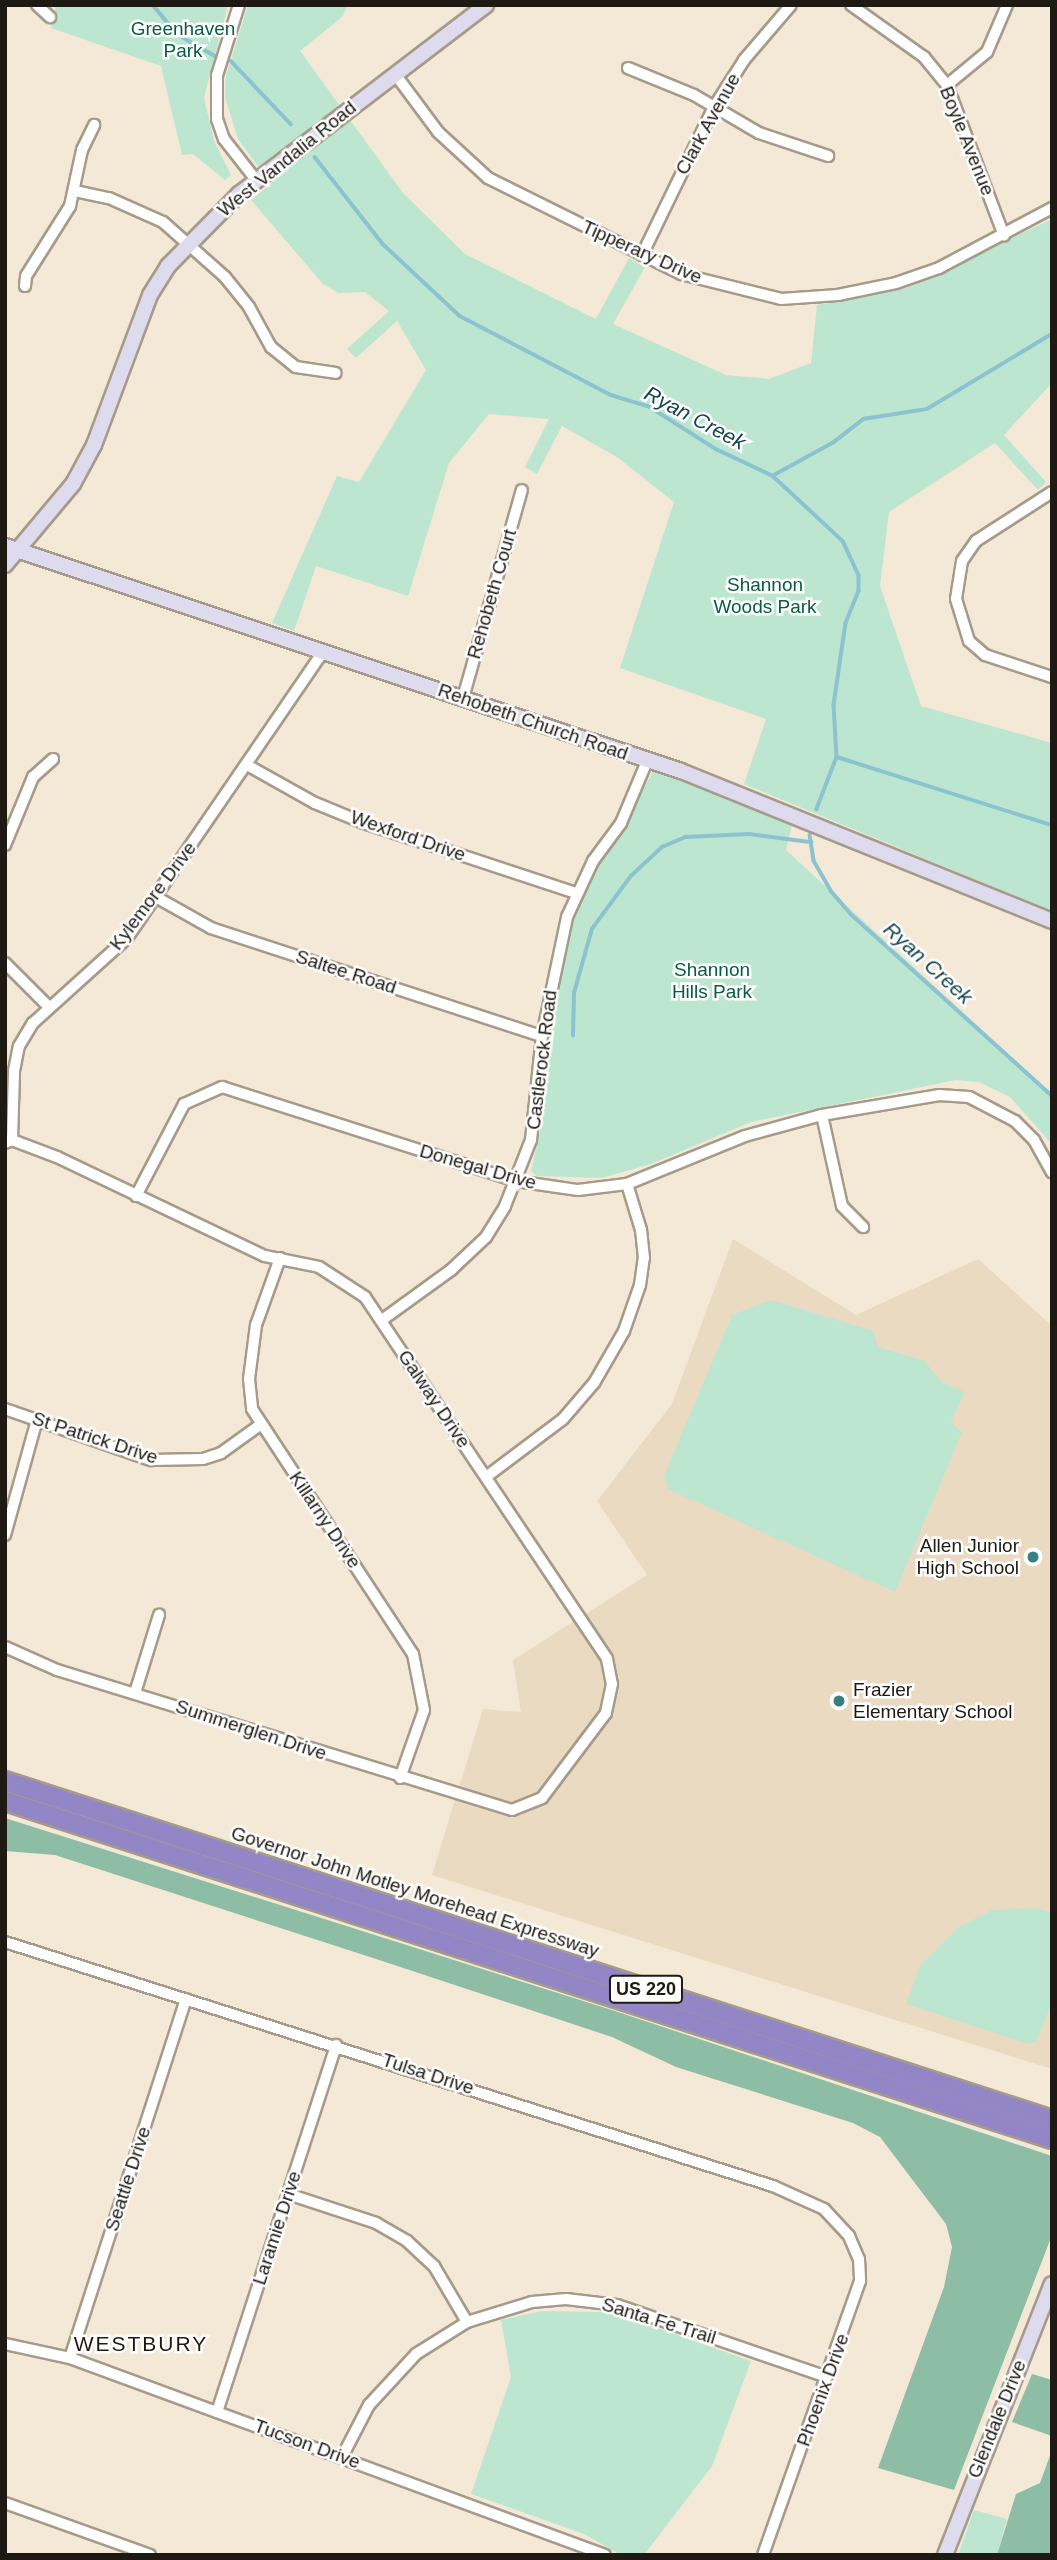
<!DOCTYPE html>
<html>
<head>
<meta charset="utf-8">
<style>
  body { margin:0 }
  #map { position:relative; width:1057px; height:2560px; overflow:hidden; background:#f4e8d6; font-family:Helvetica,sans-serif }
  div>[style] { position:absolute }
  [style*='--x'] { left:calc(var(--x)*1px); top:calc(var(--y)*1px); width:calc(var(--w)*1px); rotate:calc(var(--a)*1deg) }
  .built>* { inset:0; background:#eadac1 }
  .green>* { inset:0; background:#bde6d1 }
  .forest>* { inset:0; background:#8ebda5 }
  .stream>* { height:3.5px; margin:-1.75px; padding:0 1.75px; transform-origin:1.75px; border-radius:1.75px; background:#8cc3d0 }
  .roads { filter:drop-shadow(2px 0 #a69b8a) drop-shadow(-2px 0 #a69b8a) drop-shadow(0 2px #a69b8a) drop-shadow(0 -2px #a69b8a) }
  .street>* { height:10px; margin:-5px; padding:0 5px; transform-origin:5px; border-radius:5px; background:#fff }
  .secondary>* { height:14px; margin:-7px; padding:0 7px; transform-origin:7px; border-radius:7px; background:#dfdbee }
  .highway>* { height:18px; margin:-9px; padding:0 9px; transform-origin:9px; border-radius:9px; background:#9386c7 }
  .dots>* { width:19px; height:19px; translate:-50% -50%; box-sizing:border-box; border:4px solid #fff; border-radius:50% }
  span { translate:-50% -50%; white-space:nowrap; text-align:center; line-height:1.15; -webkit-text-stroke:5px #fff; paint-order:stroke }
  .shield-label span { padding:2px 5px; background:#fff; border:2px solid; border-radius:5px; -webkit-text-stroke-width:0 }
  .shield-label { font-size:18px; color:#1e1a13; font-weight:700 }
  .park-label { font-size:19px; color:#085d3f }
  .street-label { font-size:19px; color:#1e1a13 }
  .poi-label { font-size:19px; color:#1e1a13 }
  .right { translate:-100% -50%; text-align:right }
  .left { translate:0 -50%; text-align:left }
  .water-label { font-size:21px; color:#14454f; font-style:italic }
  .neighbourhood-label { font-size:21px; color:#1e1a13; letter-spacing:2px }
  .frame { position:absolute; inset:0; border:7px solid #1e1a13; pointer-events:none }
</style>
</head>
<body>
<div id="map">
  <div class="built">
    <div style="clip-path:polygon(733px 1239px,856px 1315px,978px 1259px,1052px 1326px,1052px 2069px,432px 1875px,483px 1709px,521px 1712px,513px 1660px,647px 1575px,597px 1501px,672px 1404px)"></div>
  </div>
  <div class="green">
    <div style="clip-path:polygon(56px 5px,228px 5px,204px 98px,214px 141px,231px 175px,225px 180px,193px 154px,182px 155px,161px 66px,51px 28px)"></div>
    <div style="clip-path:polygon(248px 5px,348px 5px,342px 17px,300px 51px,403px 193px,465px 254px,596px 319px,629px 258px,645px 267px,613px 324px,726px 375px,769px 379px,811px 363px,817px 305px,906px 288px,1052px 219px,1052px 383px,1004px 435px,1046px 482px,1038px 490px,995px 443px,889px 512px,880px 586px,921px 706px,1052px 743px,1052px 911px,744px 784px,766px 719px,620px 668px,674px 502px,617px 457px,562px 426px,537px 474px,525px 467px,549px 419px,489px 414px,449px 463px,408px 596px,316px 566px,294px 631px,272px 623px,337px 476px,359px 482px,426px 370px,397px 321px,356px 358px,347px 349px,389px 311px,365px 292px,339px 293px,323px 284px,251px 200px,271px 184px,238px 139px,225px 97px,226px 76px)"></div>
    <div style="clip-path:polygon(654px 770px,792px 824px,786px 850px,1052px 1094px,1052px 1144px,1010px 1097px,979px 1082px,956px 1080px,751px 1122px,651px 1164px,601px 1178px,537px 1176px,531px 1171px,543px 1118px,557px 994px,575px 916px,588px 885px)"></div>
    <div style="clip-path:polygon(771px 1300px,873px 1331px,878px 1347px,925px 1361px,939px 1380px,964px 1392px,951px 1422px,962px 1432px,895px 1592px,668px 1489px,664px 1476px,732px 1315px)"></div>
    <div style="clip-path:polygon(1035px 1908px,1052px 1912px,1052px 2002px,1036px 2042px,1029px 2044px,906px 2004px,920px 1966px,959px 1927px,992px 1910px)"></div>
    <div style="clip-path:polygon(542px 2311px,601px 2312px,630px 2318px,751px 2361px,712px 2466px,644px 2555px,621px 2555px,584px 2534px,471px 2494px,511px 2377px,501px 2320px)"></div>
    <div style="clip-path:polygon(974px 2510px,1007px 2519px,997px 2555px,958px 2555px)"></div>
  </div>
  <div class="forest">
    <div style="clip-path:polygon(5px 1818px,615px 2011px,1052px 2156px,1052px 2235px,954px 2490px,878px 2468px,944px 2287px,952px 2247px,946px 2224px,880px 2137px,853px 2123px,676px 2067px,612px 2037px,373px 1958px,55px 1855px,5px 1851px)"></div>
    <div style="clip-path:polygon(1032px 2374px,1052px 2380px,1052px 2436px,1012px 2422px)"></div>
    <div style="clip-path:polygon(1052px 2450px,1052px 2555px,997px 2555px,1016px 2494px,1040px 2483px)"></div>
  </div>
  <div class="stream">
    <div style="--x:153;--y:5;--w:38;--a:50"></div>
    <div style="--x:177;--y:34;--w:44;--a:30.1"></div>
    <div style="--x:231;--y:61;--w:87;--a:46.4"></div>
    <div style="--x:315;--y:157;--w:110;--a:52"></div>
    <div style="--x:383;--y:244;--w:105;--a:43.1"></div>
    <div style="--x:460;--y:316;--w:170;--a:27.6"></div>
    <div style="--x:611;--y:395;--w:41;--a:17.1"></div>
    <div style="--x:650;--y:407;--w:78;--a:32.5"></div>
    <div style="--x:716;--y:449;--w:63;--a:25.3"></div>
    <div style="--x:773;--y:476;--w:96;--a:42.9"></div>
    <div style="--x:843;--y:541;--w:38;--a:65"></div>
    <div style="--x:859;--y:575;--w:16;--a:90"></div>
    <div style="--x:859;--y:591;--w:35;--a:112"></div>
    <div style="--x:846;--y:623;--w:83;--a:98.3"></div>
    <div style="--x:834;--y:705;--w:52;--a:86.7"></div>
    <div style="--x:837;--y:757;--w:56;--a:111"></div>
    <div style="--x:774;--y:475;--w:68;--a:-28.8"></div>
    <div style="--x:834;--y:442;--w:37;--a:-38"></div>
    <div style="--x:863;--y:419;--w:65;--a:-8.9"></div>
    <div style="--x:927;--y:409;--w:146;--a:-31"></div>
    <div style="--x:837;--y:757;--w:225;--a:17.6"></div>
    <div style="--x:810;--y:835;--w:26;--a:81"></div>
    <div style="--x:814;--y:861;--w:34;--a:60"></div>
    <div style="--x:831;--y:891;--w:32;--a:49"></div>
    <div style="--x:852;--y:915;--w:270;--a:42.1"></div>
    <div style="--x:573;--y:1036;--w:43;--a:-88.7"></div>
    <div style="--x:574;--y:993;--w:66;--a:-74.3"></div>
    <div style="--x:592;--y:929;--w:66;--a:-53.7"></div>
    <div style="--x:631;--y:876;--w:42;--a:-43.1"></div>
    <div style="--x:662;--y:847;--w:26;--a:-23"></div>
    <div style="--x:686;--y:837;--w:63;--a:-2.7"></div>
    <div style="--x:749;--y:834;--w:63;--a:7.4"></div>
  </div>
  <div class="roads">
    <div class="street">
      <div style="--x:37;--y:5;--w:18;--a:43"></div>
      <div style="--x:239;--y:5;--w:73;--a:107.4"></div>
      <div style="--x:217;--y:75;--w:44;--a:90"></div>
      <div style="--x:217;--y:119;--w:21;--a:71"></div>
      <div style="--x:224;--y:139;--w:52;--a:52"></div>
      <div style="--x:851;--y:5;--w:90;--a:35.5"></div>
      <div style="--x:924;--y:57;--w:36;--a:51"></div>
      <div style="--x:947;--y:85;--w:161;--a:69.3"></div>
      <div style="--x:628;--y:68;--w:71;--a:22.2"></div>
      <div style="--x:694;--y:95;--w:75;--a:30.3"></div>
      <div style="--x:759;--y:133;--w:73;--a:18.4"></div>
      <div style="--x:395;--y:74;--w:72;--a:53.4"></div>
      <div style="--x:438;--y:132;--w:68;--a:42.6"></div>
      <div style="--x:488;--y:178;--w:216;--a:26.4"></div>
      <div style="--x:681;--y:274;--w:103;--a:14"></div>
      <div style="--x:781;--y:299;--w:57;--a:-4"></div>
      <div style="--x:838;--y:295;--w:59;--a:-11.7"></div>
      <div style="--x:896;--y:283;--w:46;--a:-19.2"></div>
      <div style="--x:939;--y:268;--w:128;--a:-28"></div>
      <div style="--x:947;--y:85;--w:52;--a:-39.5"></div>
      <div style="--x:987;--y:52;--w:51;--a:-66.9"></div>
      <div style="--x:75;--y:191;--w:35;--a:12"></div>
      <div style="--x:109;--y:198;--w:59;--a:24"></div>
      <div style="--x:163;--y:222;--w:83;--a:41.6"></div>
      <div style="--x:225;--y:277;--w:38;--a:51"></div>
      <div style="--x:249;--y:307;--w:46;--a:61.2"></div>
      <div style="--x:271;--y:347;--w:32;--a:39"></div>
      <div style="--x:296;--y:367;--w:40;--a:8.5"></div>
      <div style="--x:642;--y:255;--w:165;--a:-64.1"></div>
      <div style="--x:714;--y:107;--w:56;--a:-57.4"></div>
      <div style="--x:744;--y:60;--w:72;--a:-49.5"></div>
      <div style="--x:25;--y:286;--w:10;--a:-84"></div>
      <div style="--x:26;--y:276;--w:83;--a:-57.8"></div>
      <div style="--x:70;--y:206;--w:57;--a:-77.9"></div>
      <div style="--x:82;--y:150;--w:28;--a:-64"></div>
      <div style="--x:1052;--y:492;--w:90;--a:147.2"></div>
      <div style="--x:976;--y:541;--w:24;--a:125"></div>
      <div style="--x:962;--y:561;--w:38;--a:99"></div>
      <div style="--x:956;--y:599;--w:44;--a:72.8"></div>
      <div style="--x:969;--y:641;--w:21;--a:41"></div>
      <div style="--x:985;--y:655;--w:71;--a:18.2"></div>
      <div style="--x:463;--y:698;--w:216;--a:-74.2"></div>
      <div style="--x:247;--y:765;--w:78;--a:29.2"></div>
      <div style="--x:315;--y:803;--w:53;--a:22.2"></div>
      <div style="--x:364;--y:823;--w:223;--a:18.3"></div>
      <div style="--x:5;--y:845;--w:74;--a:-67.6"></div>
      <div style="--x:33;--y:777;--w:27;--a:-42"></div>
      <div style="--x:156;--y:897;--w:63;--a:29.4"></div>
      <div style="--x:211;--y:928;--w:348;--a:18.1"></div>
      <div style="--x:5;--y:963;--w:62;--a:45"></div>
      <div style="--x:822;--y:1115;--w:93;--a:77.6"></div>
      <div style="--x:842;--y:1206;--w:30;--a:45"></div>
      <div style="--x:12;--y:1140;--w:69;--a:-88.3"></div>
      <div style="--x:14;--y:1071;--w:25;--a:-79"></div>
      <div style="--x:19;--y:1046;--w:27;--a:-59"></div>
      <div style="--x:33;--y:1023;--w:127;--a:-42.1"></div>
      <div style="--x:127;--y:938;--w:347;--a:-55.6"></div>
      <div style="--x:5;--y:1143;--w:8;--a:-23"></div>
      <div style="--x:12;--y:1140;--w:48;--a:20.7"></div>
      <div style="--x:57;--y:1157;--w:230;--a:25.5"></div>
      <div style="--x:265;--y:1256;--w:55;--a:11.5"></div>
      <div style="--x:319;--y:1267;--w:55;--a:33.1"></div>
      <div style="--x:365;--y:1297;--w:435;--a:56.2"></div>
      <div style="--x:607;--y:1659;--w:25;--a:79"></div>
      <div style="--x:612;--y:1684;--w:30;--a:102"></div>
      <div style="--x:606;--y:1713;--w:106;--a:127"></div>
      <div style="--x:542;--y:1798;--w:32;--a:158"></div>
      <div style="--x:512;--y:1810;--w:476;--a:-162.9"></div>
      <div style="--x:57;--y:1670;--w:57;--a:-156.1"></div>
      <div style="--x:136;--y:1196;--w:104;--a:-62.4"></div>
      <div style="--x:184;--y:1104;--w:42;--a:-24.1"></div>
      <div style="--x:222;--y:1087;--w:309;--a:17.7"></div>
      <div style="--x:516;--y:1181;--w:63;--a:8.3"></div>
      <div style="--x:578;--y:1190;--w:49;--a:-7"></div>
      <div style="--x:627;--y:1184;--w:127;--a:-22.1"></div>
      <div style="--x:745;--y:1136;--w:80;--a:-15.3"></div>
      <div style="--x:822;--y:1115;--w:119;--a:-9.7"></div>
      <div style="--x:939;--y:1095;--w:30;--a:4"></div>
      <div style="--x:969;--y:1097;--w:52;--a:27.6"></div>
      <div style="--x:1015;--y:1121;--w:27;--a:45"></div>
      <div style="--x:1034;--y:1140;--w:37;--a:61"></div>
      <div style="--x:280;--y:1258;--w:71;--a:109.7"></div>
      <div style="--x:256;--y:1325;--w:54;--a:97.4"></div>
      <div style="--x:249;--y:1379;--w:30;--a:84"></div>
      <div style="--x:252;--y:1409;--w:293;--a:56.7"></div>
      <div style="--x:413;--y:1654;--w:57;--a:78.9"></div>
      <div style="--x:424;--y:1710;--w:72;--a:109.4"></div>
      <div style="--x:382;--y:1320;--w:85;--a:-35.9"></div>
      <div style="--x:451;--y:1270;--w:48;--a:-43.3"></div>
      <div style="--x:486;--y:1237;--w:36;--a:-58"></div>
      <div style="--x:505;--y:1206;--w:71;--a:-68.5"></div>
      <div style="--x:531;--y:1140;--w:105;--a:-84"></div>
      <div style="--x:542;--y:1036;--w:122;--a:-78.1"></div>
      <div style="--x:567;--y:917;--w:62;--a:-65.1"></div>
      <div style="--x:593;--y:861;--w:47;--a:-53.6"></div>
      <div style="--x:621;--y:823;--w:67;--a:-67.2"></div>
      <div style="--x:5;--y:1409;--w:155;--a:19.3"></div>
      <div style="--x:151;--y:1460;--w:52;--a:-1.1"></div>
      <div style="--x:203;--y:1459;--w:19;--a:-18"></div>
      <div style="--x:221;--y:1453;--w:48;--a:-35.7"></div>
      <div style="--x:486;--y:1477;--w:96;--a:-37"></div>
      <div style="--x:563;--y:1419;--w:48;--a:-49.3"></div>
      <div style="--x:594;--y:1383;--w:60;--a:-60"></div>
      <div style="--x:624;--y:1331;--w:49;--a:-70.8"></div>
      <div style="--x:640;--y:1285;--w:27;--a:-82"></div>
      <div style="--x:644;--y:1258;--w:28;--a:-96"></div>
      <div style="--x:641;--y:1230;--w:48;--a:-106.9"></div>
      <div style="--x:5;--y:1535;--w:119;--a:-74.5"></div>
      <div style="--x:135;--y:1693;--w:82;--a:-72.9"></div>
      <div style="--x:5;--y:1942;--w:806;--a:17.63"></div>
      <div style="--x:773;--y:2186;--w:56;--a:24.3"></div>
      <div style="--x:824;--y:2209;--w:37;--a:47"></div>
      <div style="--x:849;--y:2236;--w:25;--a:67"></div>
      <div style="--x:859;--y:2259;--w:22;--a:87"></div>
      <div style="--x:860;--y:2281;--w:291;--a:109.5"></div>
      <div style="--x:288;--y:2194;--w:93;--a:18.2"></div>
      <div style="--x:376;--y:2223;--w:36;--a:30"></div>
      <div style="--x:407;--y:2241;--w:37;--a:43"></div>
      <div style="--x:434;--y:2266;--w:65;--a:59.5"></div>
      <div style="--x:5;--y:2344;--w:66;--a:12.2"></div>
      <div style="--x:70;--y:2358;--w:570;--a:20.21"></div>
      <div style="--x:70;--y:2358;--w:377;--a:-72.1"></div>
      <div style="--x:217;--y:2412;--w:386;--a:-72"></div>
      <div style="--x:342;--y:2457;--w:59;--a:-62.6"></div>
      <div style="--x:369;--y:2405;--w:69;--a:-47.3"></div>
      <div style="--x:416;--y:2354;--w:60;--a:-32.1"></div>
      <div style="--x:467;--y:2322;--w:68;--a:-17.1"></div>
      <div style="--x:532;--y:2302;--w:34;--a:-5"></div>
      <div style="--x:566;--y:2299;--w:51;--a:6.7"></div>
      <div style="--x:617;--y:2305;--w:222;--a:18.9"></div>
      <div style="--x:5;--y:2503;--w:154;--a:19.7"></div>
    </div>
    <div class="secondary">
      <div style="--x:5;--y:546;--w:712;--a:18.41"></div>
      <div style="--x:681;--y:771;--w:400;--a:22"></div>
      <div style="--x:5;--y:565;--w:106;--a:-50"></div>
      <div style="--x:73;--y:484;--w:44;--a:-61.7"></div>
      <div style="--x:94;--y:445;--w:160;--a:-69.5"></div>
      <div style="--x:150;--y:295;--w:34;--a:-58"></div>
      <div style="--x:168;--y:266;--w:101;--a:-45.4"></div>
      <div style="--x:239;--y:194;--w:311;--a:-37.4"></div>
      <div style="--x:945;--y:2555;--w:291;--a:-68.5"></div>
    </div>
    <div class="highway">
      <div style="--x:5;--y:1781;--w:1101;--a:17.94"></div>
      <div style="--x:5;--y:1801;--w:1100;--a:17.89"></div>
    </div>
  </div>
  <div class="dots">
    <div style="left:1033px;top:1557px;background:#378082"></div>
    <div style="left:839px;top:1701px;background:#378082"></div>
  </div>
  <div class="shield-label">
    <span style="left:646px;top:1989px">US 220</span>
  </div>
  <div class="park-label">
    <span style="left:183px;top:40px">Greenhaven<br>Park</span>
    <span style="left:765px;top:596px">Shannon<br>Woods Park</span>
    <span style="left:712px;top:981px">Shannon<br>Hills Park</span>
  </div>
  <div class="street-label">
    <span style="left:708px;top:124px;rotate:-61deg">Clark Avenue</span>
    <span style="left:967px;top:141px;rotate:68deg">Boyle Avenue</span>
    <span style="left:287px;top:159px;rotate:-39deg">West Vandalia Road</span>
    <span style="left:642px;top:252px;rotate:24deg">Tipperary Drive</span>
    <span style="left:492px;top:594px;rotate:-74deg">Rehobeth Court</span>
    <span style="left:533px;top:722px;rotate:19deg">Rehobeth Church Road</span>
    <span style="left:408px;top:836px;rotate:19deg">Wexford Drive</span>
    <span style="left:153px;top:896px;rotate:-53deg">Kylemore Drive</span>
    <span style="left:346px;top:972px;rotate:18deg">Saltee Road</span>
    <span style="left:542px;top:1060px;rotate:-83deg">Castlerock Road</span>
    <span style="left:478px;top:1167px;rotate:16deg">Donegal Drive</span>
    <span style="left:434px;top:1399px;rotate:56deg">Galway Drive</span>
    <span style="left:95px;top:1438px;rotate:18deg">St Patrick Drive</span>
    <span style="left:325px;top:1520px;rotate:56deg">Killarny Drive</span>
    <span style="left:251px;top:1730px;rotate:18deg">Summerglen Drive</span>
    <span style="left:415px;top:1892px;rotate:18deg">Governor John Motley Morehead Expressway</span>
    <span style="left:428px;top:2074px;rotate:18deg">Tulsa Drive</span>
    <span style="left:128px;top:2179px;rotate:-72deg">Seattle Drive</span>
    <span style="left:277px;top:2228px;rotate:-72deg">Laramie Drive</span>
    <span style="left:659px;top:2321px;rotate:17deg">Santa Fe Trail</span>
    <span style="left:823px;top:2390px;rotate:-70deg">Phoenix Drive</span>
    <span style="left:997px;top:2419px;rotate:-68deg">Glendale Drive</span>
    <span style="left:307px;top:2444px;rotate:20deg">Tucson Drive</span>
  </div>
  <div class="poi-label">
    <span class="right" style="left:1019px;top:1557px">Allen Junior<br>High School</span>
    <span class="left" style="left:853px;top:1701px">Frazier<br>Elementary School</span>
  </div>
  <div class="water-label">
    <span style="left:695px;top:418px;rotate:28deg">Ryan Creek</span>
    <span style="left:928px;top:963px;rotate:42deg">Ryan Creek</span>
  </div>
  <div class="neighbourhood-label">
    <span style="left:141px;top:2344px">WESTBURY</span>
  </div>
  <div class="frame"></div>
</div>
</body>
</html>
